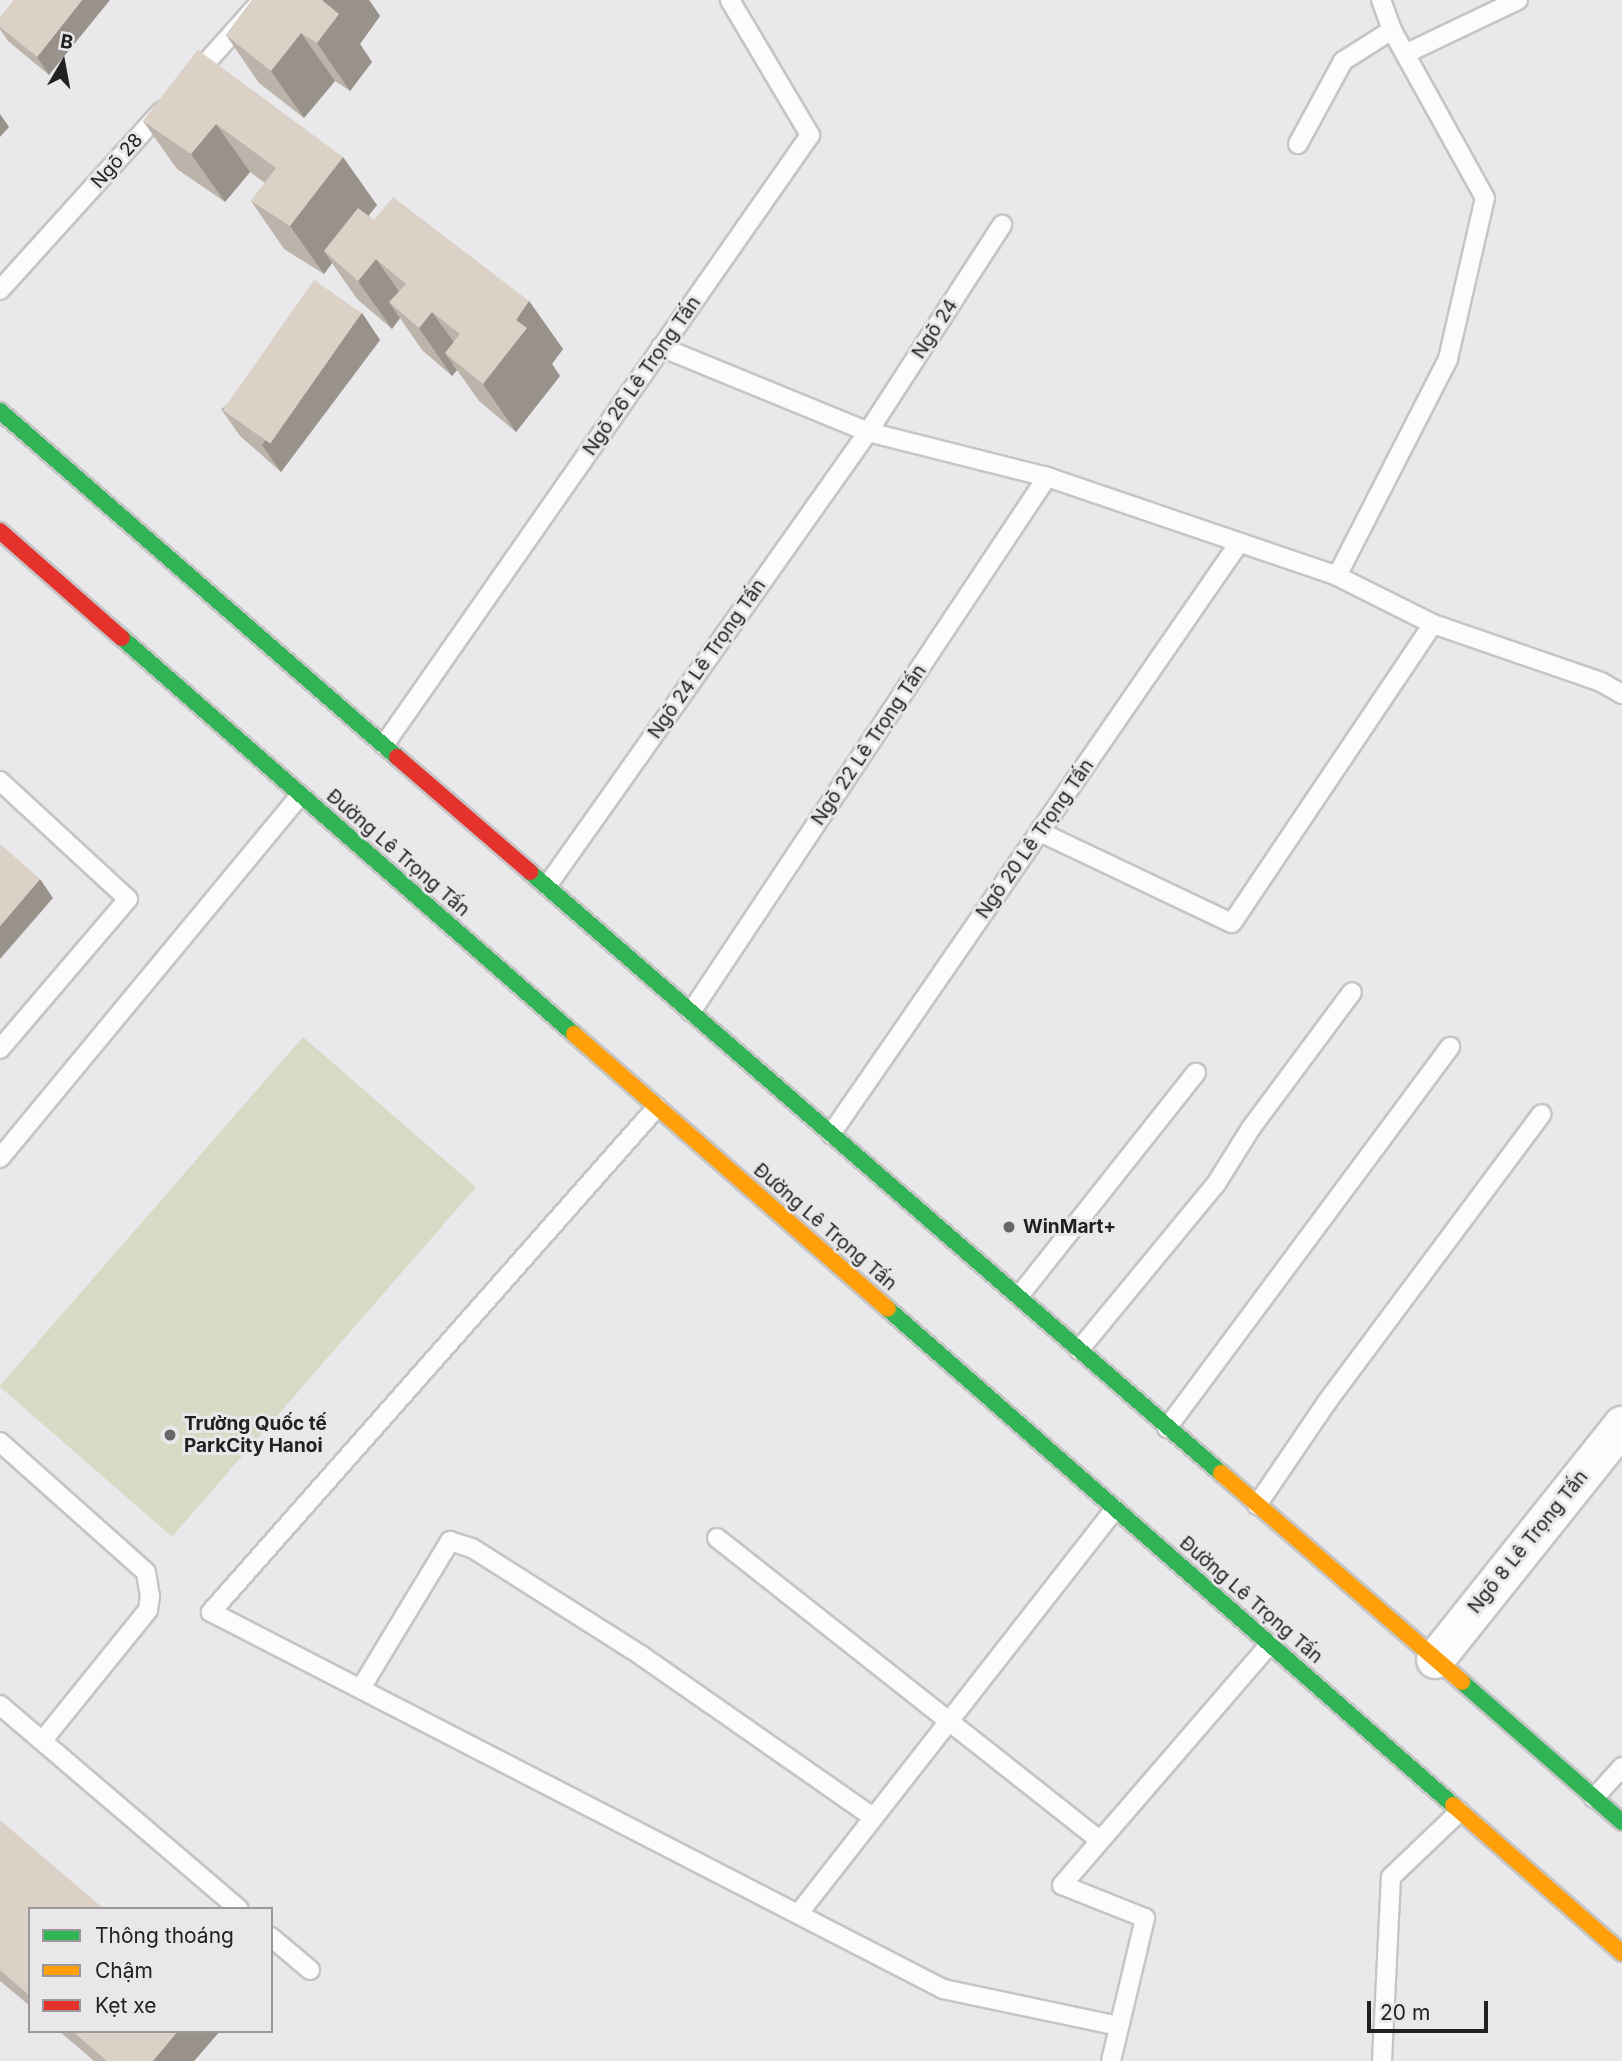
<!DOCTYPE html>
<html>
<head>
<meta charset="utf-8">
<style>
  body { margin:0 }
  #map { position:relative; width:1622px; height:2061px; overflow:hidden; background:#e9e8ea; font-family:Inter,sans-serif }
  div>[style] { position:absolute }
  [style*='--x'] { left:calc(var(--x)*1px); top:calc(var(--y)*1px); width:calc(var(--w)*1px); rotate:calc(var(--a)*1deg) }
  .green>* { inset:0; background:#d7dbc5; transform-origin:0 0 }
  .roads { filter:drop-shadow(2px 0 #c6c5c6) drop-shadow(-2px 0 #c6c5c6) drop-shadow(0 2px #c6c5c6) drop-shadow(0 -2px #c6c5c6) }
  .lane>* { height:18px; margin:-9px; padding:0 9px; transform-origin:9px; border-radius:9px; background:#fcfcfc }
  .street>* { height:37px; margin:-18.5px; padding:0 18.5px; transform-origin:18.5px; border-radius:18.5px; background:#fcfcfc }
  .fast>* { height:16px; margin:-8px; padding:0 8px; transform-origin:8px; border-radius:8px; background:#30b455 }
  .slow>* { height:16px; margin:-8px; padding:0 8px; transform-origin:8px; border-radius:8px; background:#ff9f0a }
  .jam>* { height:16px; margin:-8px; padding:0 8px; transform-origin:8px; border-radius:8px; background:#e5322d }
  .wall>* { inset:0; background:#bcb4ab }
  .shaded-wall>* { inset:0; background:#99928b }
  .building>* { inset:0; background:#dbd1c7; transform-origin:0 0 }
  .dots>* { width:19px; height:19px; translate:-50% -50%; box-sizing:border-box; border:4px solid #eae7eb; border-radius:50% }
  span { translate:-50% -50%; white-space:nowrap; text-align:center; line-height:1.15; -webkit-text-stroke:6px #eae7eb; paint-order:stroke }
  .street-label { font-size:19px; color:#222122 }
  .poi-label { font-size:19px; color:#222122; font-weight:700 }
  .left { translate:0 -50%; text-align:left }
  .legend { position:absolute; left:28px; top:1907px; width:245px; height:126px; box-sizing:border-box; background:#eae7eb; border:2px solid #9a989b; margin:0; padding:9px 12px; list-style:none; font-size:21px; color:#222122 }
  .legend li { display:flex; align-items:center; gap:14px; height:35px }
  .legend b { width:35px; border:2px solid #9a989b }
  .north { position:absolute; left:28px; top:28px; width:70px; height:70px; -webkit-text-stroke:5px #eae7eb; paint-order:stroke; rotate:10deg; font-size:19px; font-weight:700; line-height:28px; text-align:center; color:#222122 }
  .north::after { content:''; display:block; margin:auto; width:24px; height:32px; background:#222122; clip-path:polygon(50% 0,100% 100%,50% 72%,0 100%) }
  .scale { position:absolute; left:1367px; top:2001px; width:121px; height:32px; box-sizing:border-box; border:4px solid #222122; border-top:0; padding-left:9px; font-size:21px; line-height:24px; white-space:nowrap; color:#222122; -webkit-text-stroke:5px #eae7eb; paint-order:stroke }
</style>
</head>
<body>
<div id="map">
  <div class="green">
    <div style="left:303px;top:1037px;width:229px;height:463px;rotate:41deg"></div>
  </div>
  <div class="roads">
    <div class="lane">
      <div style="--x:1407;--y:53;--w:123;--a:-25.5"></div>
      <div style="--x:195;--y:75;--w:101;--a:-48.2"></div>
      <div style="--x:1298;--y:144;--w:94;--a:-61.5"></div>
      <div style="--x:1343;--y:61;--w:58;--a:-32.3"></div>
      <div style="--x:0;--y:290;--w:241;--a:-47.9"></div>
      <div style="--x:661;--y:347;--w:224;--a:22.3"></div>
      <div style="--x:868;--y:432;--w:185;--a:14.1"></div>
      <div style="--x:1047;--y:477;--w:306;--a:18.8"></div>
      <div style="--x:1337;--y:576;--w:107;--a:26.6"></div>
      <div style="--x:1433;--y:624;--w:178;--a:19"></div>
      <div style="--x:1601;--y:682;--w:24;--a:30"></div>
      <div style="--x:1337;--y:576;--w:244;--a:-62.9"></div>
      <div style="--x:1448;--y:359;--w:165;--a:-77.1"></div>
      <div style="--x:1485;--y:198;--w:192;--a:-119"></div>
      <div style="--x:1392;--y:30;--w:32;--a:-110"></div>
      <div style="--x:384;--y:745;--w:744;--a:-55.07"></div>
      <div style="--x:810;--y:135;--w:157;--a:-120.7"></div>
      <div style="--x:0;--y:781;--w:174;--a:42.7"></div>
      <div style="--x:128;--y:899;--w:197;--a:130.5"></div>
      <div style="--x:1040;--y:832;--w:212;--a:25.4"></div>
      <div style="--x:1232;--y:923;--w:360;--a:-56.1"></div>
      <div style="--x:547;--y:886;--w:556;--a:-54.74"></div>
      <div style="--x:868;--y:432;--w:247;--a:-57.1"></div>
      <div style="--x:691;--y:1012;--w:643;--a:-56.36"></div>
      <div style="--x:657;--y:1107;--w:674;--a:131.45"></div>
      <div style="--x:211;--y:1612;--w:823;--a:27.25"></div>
      <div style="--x:943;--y:1989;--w:179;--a:11.9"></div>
      <div style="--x:831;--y:1134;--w:718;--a:-55.38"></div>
      <div style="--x:0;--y:1158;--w:471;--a:-50.4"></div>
      <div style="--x:1019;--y:1296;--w:285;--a:-51.6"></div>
      <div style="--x:1079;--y:1350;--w:215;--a:-50.5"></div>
      <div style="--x:1216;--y:1184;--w:66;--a:-58"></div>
      <div style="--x:1251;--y:1128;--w:169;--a:-53.4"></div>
      <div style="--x:1167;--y:1428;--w:475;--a:-53.4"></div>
      <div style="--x:0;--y:1442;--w:195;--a:41.7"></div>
      <div style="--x:146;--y:1572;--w:24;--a:81"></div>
      <div style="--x:150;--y:1596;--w:14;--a:98"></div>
      <div style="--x:148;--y:1610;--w:167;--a:128.9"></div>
      <div style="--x:1257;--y:1505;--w:125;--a:-55.8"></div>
      <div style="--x:1327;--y:1402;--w:359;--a:-53.3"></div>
      <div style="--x:717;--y:1538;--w:488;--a:38.3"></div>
      <div style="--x:361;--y:1688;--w:172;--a:-58.8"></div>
      <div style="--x:450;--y:1541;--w:23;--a:18"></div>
      <div style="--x:472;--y:1548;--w:201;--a:32.4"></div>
      <div style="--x:642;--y:1656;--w:282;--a:34.9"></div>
      <div style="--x:0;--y:1705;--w:314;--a:40.5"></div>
      <div style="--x:1594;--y:1798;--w:42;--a:-47.9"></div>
      <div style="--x:799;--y:1913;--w:513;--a:-51.97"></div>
      <div style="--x:271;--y:1937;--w:51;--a:40.2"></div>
      <div style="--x:1111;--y:2061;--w:147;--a:-76.6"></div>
      <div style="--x:1145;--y:1918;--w:89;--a:-158.3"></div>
      <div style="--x:1062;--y:1885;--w:318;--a:-49.2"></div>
      <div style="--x:1382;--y:2061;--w:184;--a:-87.2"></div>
      <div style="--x:1391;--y:1877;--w:95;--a:-43.7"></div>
    </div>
    <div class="street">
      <div style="--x:1435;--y:1659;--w:300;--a:-51.4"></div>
    </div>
    <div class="fast">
      <div style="--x:0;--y:411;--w:527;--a:41.07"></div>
      <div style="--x:122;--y:638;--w:601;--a:41.22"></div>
      <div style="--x:530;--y:872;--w:916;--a:41.02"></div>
      <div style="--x:888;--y:1309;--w:752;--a:41.28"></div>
      <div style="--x:1462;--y:1682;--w:213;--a:41.2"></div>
    </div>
    <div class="slow">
      <div style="--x:574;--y:1034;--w:417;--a:41.2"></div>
      <div style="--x:1221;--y:1473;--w:319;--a:40.9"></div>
      <div style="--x:1453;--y:1805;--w:225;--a:41.2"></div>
    </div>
    <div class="jam">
      <div style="--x:0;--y:531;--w:162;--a:41.3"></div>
      <div style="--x:397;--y:757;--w:176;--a:40.8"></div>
    </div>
  </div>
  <div class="wall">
    <div style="clip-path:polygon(14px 0,49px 75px,8px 41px,0 29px,0 18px)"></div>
    <div style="clip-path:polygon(252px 0,369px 0,380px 16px,360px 44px,372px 62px,350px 91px,335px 81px,304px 118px,259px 83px,226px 35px)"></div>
    <div style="clip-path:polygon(198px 50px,377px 205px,368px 216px,374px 220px,529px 301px,563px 349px,552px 364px,560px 376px,516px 432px,479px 401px,457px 370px,452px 376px,422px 350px,400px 318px,392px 329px,357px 299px,332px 263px,324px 274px,284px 249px,251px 201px,265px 183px,250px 172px,225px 202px,177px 169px,143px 121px)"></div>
    <div style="clip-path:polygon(362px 313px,380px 340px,281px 472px,240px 436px,221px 409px)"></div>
    <div style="clip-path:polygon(0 1820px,30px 1909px,30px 2006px,0 1981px)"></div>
    <div style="clip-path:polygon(59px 2031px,220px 2031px,194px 2061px,94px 2061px)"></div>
  </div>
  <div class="shaded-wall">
    <div style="clip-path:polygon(82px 0,110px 0,49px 75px,37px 57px)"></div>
    <div style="clip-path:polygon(323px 0,369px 0,380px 16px,360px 44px,372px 62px,350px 91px,317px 43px)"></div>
    <div style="clip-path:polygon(301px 33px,335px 81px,304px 118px,271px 71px)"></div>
    <div style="clip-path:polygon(0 114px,9px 127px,0 137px)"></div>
    <div style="clip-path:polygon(216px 124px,250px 172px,225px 202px,191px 154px)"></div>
    <div style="clip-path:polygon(343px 157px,377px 205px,334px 260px,324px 251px,332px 263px,324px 274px,290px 226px)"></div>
    <div style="clip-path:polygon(376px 259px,410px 307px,389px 302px,400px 318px,392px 329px,358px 281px)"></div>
    <div style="clip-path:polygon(529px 301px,563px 349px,552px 364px,560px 376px,516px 432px,483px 384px,516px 320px)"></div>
    <div style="clip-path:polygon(432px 312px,466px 359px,445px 353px,457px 370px,452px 376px,419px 328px)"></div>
    <div style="clip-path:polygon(362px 313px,380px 340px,281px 472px,262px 445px)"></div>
    <div style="clip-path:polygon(40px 879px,53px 898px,0 959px,0 926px)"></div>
    <div style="clip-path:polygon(178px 2031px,220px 2031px,194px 2061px,153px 2061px)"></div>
  </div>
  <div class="building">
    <div style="clip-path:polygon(14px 0,82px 0,37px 57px,0 27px,0 18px)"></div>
    <div style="clip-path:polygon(252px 0,323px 0,323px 1px,339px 14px,317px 43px,301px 33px,271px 71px,226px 35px)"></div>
    <div style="clip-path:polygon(198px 50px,343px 157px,290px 226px,251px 201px,276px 168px,216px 124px,191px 154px,143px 121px)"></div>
    <div style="clip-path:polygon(393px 197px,529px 301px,516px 320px,527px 328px,483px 384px,445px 353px,460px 334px,432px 312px,419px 328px,389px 302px,406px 284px,376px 259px,358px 281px,324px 251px,358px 208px,374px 220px)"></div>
    <div style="left:314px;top:280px;width:58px;height:159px;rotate:35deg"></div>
    <div style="clip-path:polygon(0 844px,40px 879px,0 926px)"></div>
    <div style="clip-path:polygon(0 1820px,104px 1909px,30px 1909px,30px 1996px,0 1970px)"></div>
    <div style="clip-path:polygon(72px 2031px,178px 2031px,153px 2061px,107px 2061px)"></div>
  </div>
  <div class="dots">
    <div style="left:1009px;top:1227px;background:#686768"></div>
    <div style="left:170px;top:1435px;background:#686768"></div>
  </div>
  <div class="street-label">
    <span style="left:117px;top:161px;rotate:-48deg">Ngõ 28</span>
    <span style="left:935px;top:329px;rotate:-57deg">Ngõ 24</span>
    <span style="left:642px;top:376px;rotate:-55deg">Ngõ 26 Lê Trọng Tấn</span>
    <span style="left:707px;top:659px;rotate:-55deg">Ngõ 24 Lê Trọng Tấn</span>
    <span style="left:869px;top:745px;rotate:-56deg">Ngõ 22 Lê Trọng Tấn</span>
    <span style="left:1035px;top:839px;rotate:-55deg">Ngõ 20 Lê Trọng Tấn</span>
    <span style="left:398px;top:853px;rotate:41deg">Đường Lê Trọng Tấn</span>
    <span style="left:825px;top:1227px;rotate:41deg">Đường Lê Trọng Tấn</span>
    <span style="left:1528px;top:1542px;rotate:-51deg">Ngõ 8 Lê Trọng Tấn</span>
    <span style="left:1251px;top:1600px;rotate:41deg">Đường Lê Trọng Tấn</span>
  </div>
  <div class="poi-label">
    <span class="left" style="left:1023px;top:1227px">WinMart+</span>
    <span class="left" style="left:184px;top:1435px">Trường Quốc tế<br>ParkCity Hanoi</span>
  </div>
  <ul class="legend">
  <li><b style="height:9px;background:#30b455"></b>Thông thoáng</li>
  <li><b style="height:9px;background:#ff9f0a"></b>Chậm</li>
  <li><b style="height:9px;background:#e5322d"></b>Kẹt xe</li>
  </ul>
  <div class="north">B</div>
  <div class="scale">20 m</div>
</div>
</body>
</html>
